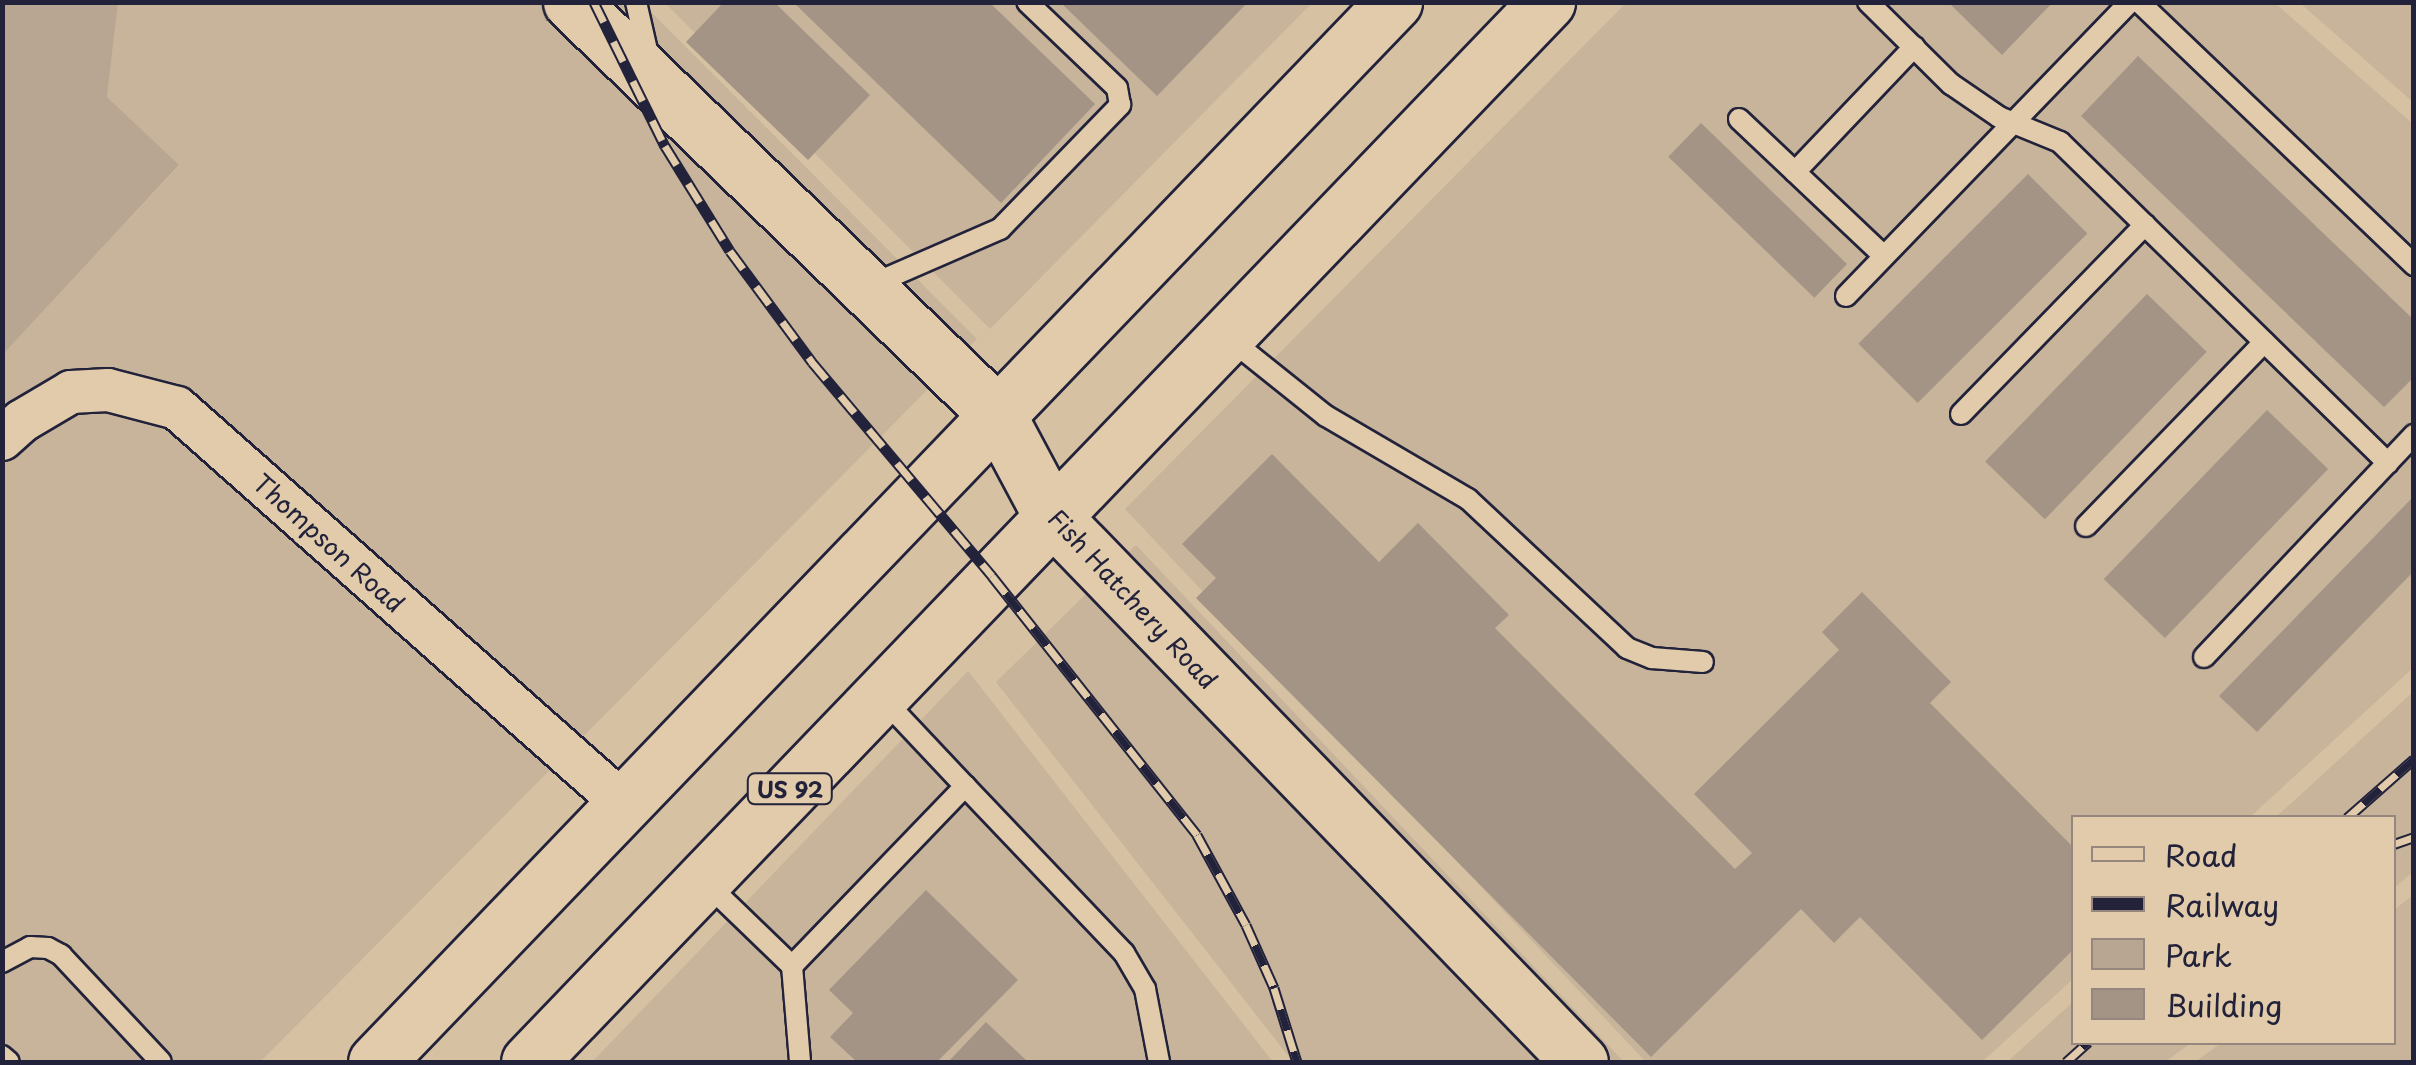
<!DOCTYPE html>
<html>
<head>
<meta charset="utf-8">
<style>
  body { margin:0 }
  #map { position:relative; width:2416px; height:1065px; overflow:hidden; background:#d6c1a3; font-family:"Playpen Sans",sans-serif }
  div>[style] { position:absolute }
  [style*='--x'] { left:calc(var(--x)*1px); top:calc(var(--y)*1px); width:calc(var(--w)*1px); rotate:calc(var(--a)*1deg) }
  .built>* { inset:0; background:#c7b49a }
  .green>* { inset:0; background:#b8a692 }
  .building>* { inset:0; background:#a49486; transform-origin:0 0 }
  .roads { filter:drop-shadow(2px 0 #22223b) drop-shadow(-2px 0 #22223b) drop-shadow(0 2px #22223b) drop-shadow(0 -2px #22223b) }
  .lane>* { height:20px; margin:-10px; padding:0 10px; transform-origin:10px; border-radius:10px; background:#e1cbaa }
  .street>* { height:42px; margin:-21px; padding:0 21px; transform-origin:21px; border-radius:21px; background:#e1cbaa }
  .secondary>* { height:55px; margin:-27.5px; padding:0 27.5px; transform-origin:27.5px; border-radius:27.5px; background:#e1cbaa }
  .primary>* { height:55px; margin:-27.5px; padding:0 27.5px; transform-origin:27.5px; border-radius:27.5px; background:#e1cbaa }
  .rail>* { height:11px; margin-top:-5.5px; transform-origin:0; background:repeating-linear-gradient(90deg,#e1cbaa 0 22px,#22223b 0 44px); box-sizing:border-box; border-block:2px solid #22223b }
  span { translate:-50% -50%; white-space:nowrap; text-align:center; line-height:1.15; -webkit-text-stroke:10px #e1cbaa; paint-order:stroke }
  .shield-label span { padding:2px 8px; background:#e1cbaa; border:2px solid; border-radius:8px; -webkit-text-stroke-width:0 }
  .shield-label { font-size:22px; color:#22223b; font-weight:700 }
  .street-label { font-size:25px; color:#22223b }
  .frame { position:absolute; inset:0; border:5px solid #22223b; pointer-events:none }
  .legend { position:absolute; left:2071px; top:815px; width:325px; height:230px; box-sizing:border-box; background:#e1cbaa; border:2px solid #95877e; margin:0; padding:12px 18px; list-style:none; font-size:30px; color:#22223b }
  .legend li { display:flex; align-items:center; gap:20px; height:50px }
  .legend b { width:50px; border:2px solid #95877e }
</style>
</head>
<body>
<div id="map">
  <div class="built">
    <div style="clip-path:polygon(543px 2px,935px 382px,260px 1062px,3px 1062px,2px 354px,179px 166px,107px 97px,118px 3px)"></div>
    <div style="clip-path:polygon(597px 3px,642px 3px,977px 339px,962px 355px)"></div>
    <div style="clip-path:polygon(665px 3px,1312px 3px,990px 329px)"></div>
    <div style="clip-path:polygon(1626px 3px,2275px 3px,2413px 124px,2413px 668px,2250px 817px,2074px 818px,2073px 979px,1982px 1062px,1646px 1062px,1125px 509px)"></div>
    <div style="clip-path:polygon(2300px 3px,2413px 3px,2413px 102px)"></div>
    <div style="clip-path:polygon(1136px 545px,1624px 1062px,1607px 1062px,1120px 560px)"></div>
    <div style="clip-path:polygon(1093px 587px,1554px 1062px,1293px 1062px,996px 682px)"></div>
    <div style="clip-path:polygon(968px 671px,1273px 1062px,592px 1062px)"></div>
    <div style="clip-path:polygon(2413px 692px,2413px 872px,2394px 888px,2394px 818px,2276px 817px)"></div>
    <div style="clip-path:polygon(2413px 895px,2413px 1062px,2195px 1062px,2221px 1043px,2394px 1042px,2394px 910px)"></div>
    <div style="clip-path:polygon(2073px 1002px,2074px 1042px,2191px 1043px,2165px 1062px,2007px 1062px)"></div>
  </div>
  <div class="green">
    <div style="clip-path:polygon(3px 2px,118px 3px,107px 97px,179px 165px,3px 354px)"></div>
  </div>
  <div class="building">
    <div style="clip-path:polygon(724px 2px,774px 2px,870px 95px,808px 160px,686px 42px)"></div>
    <div style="clip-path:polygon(793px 2px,989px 2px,1095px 104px,1001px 203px)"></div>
    <div style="clip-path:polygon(1060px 2px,1248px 2px,1157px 96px)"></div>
    <div style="clip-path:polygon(1948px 2px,2053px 2px,2002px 55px)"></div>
    <div style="clip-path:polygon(2138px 56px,2414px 320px,2414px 377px,2384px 407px,2081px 116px)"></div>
    <div style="left:1701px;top:123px;width:203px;height:47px;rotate:44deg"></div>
    <div style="left:2028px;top:174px;width:84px;height:240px;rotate:45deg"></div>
    <div style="left:2147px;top:294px;width:83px;height:233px;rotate:44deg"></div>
    <div style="left:2267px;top:410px;width:85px;height:235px;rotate:44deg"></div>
    <div style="clip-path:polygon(1272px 454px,1379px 562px,1418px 523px,1509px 615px,1495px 628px,1735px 869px,1752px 853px,1694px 794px,1839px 650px,1822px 632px,1862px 592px,1951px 682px,1930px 703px,2074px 848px,2074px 949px,1982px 1040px,1860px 917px,1834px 943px,1801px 909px,1651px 1057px,1196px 598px,1216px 578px,1182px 544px)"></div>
    <div style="clip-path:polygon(2414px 496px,2414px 571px,2257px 732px,2219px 696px)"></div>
    <div style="clip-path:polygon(926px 890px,1018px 980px,937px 1062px,857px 1062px,830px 1037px,853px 1013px,829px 990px)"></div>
    <div style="clip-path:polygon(986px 1022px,1028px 1062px,948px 1062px)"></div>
  </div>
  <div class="roads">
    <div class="lane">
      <div style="--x:636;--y:2;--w:58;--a:77.2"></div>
      <div style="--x:1868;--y:2;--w:117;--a:44.7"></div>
      <div style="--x:1951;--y:84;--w:58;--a:34.5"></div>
      <div style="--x:1999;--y:117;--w:66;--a:22.3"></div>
      <div style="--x:2060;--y:142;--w:459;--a:44.4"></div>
      <div style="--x:2139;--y:2;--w:381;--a:43.7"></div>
      <div style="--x:1739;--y:119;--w:199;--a:43.4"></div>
      <div style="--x:1795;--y:172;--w:173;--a:-46.4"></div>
      <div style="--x:871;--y:285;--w:141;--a:-23.5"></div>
      <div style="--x:1000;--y:229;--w:173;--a:-45.9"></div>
      <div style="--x:1120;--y:105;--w:17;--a:-100"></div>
      <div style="--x:1117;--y:88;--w:124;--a:-136.3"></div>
      <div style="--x:1846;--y:296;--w:409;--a:-46"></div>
      <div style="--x:1226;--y:336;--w:128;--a:38.7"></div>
      <div style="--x:1326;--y:416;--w:164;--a:30.3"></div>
      <div style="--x:1468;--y:499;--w:218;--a:43.1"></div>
      <div style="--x:1627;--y:648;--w:27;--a:22"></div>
      <div style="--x:1652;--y:658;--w:51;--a:4.5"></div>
      <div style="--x:1961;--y:414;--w:264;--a:-45.8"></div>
      <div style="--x:2086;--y:526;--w:256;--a:-45.9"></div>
      <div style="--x:2204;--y:657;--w:306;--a:-46.6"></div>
      <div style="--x:965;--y:786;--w:231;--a:46.4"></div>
      <div style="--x:1124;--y:953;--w:42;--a:59.7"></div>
      <div style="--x:1145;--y:989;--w:74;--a:79.1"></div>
      <div style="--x:705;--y:882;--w:121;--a:44"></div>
      <div style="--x:792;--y:966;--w:250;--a:-46.1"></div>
      <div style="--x:965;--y:786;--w:120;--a:-133.3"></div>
      <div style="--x:2;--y:962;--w:32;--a:-28"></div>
      <div style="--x:30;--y:947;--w:18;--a:3"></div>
      <div style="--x:48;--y:948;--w:15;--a:28"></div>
      <div style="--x:61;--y:955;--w:146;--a:46.9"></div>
      <div style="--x:792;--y:966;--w:96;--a:85.2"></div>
      <div style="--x:2;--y:1056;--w:9;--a:41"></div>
    </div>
    <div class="street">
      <div style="--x:2;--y:439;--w:27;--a:-42"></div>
      <div style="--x:22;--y:421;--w:57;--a:-30.6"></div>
      <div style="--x:71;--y:392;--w:37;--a:-3"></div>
      <div style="--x:108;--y:390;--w:71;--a:14.6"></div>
      <div style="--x:177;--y:408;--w:599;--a:41.55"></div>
    </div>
    <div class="secondary">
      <div style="--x:571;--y:2;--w:593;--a:44.04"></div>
      <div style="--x:997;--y:414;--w:115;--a:61.9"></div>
      <div style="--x:1051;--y:515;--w:761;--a:45.96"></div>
    </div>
    <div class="primary">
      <div style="--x:376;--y:1062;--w:1470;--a:-46.16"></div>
      <div style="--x:529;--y:1062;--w:1470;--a:-46.16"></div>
    </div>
  </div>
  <div class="rail">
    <div style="--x:594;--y:2;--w:161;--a:63.8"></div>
    <div style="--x:665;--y:146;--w:123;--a:58.2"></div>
    <div style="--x:730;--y:251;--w:138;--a:53.5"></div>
    <div style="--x:812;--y:362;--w:280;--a:49.9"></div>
    <div style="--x:992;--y:576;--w:330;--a:51.6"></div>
    <div style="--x:1197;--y:835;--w:102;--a:61.4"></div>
    <div style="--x:1246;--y:925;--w:69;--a:66"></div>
    <div style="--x:1274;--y:988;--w:77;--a:72.7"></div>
    <div style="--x:2347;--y:818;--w:89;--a:-41.4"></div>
    <div style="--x:2394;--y:844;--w:21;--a:-19"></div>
    <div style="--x:2066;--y:1062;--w:30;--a:-42"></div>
  </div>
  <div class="shield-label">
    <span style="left:790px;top:789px">US 92</span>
  </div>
  <div class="street-label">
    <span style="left:329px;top:543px;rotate:42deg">Thompson Road</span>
    <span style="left:1133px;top:599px;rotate:47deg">Fish Hatchery Road</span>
  </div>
  <div class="frame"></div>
  <ul class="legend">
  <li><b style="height:12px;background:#e1cbaa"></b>Road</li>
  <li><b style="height:12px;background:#22223b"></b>Railway</li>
  <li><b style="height:28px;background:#b8a692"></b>Park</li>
  <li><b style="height:28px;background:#a49486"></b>Building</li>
  </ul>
</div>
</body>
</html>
